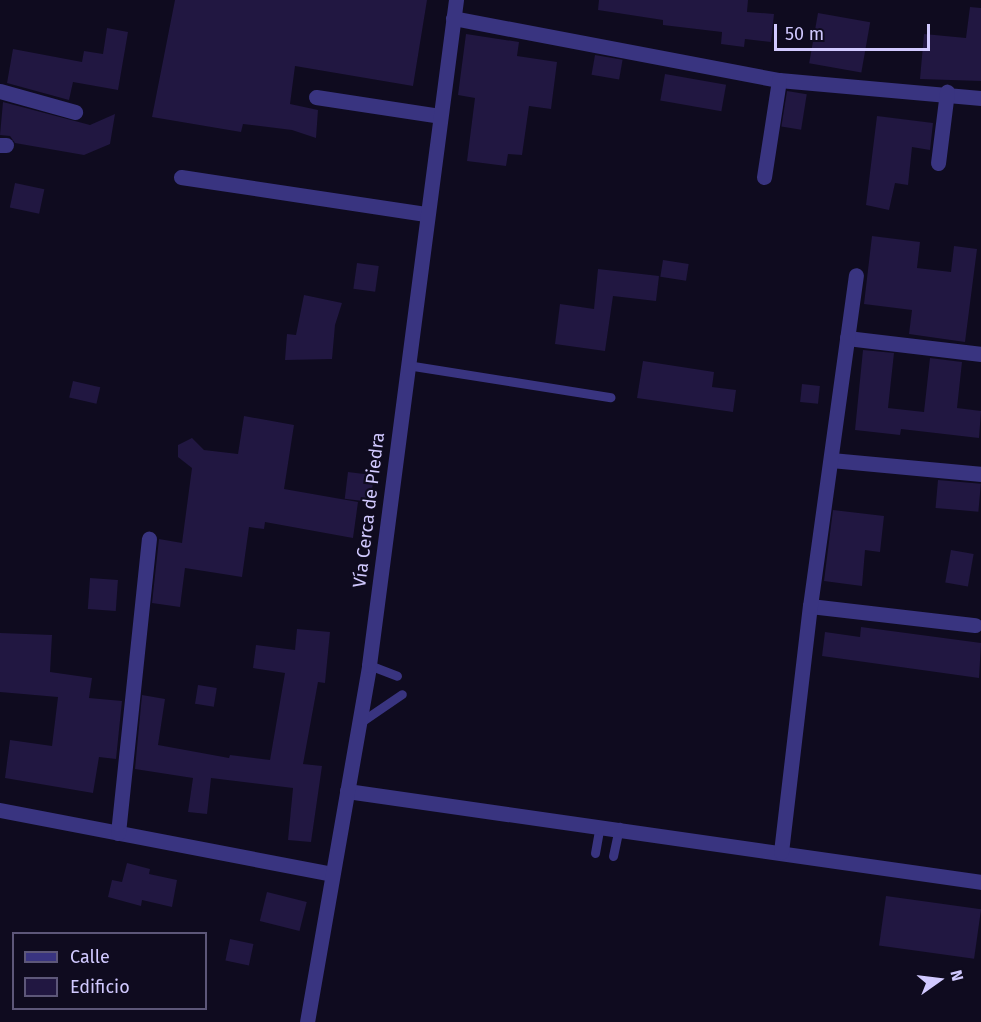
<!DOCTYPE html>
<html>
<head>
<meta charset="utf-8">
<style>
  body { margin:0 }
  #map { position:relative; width:981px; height:1022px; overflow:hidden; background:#0f0b1f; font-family:"Fira Sans",sans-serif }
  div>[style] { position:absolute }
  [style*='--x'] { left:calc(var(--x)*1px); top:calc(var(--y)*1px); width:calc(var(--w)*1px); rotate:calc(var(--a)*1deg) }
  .building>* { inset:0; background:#211741; transform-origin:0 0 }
  .service>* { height:9px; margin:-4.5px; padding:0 4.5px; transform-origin:4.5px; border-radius:4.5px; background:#393480 }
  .minor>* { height:15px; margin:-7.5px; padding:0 7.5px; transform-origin:7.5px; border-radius:7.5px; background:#393480 }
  span { translate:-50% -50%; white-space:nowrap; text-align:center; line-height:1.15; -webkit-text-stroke:4.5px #0f0b1f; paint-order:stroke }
  .street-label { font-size:18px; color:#d1c9ff }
  .legend { position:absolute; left:12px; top:932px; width:195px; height:78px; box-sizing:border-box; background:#0f0b1f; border:2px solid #5d5779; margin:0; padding:8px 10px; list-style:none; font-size:18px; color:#d1c9ff }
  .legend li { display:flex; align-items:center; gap:12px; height:30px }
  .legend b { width:30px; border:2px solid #5d5779 }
  .north { position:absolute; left:909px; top:950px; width:60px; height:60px; -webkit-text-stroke:4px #0f0b1f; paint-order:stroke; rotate:76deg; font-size:16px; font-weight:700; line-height:24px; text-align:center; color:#d1c9ff }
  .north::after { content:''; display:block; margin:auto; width:21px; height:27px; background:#d1c9ff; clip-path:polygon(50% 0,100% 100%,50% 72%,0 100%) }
  .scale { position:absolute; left:774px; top:24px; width:156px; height:27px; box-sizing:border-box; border:3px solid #d1c9ff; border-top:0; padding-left:8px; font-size:18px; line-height:21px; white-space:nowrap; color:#d1c9ff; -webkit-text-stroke:4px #0f0b1f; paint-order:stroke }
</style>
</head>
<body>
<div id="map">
  <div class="building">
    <div style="clip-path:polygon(175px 0,427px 0,413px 86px,295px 66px,290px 104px,318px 110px,316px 138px,292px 130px,243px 124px,241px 132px,152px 117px)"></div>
    <div style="clip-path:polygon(599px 0,748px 0,747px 12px,774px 14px,771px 42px,745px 39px,744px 47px,721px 44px,722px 32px,663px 25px,663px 20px,598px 10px)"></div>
    <div style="clip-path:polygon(970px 7px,981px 8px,981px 81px,920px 79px,924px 34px,966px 38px)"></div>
    <div style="left:818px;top:13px;width:53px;height:51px;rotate:10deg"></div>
    <div style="clip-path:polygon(107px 28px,128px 32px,118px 90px,73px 82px,69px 100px,7px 83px,13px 49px,82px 62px,84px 51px,103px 54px)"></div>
    <div style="clip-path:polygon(466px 34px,519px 42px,517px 56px,557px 62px,551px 109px,529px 106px,522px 155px,508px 154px,506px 166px,467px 161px,475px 98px,458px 95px)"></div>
    <div style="left:595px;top:55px;width:28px;height:20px;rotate:10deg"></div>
    <div style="left:665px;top:74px;width:62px;height:27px;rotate:10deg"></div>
    <div style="left:787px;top:91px;width:20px;height:36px;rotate:9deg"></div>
    <div style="clip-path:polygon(3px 102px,90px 125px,115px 114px,110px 144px,84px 155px,15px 143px,10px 136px,0 135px)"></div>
    <div style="clip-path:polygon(877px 116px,933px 123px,930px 150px,912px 147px,908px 185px,895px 183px,889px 210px,866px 205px)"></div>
    <div style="left:15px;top:183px;width:30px;height:25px;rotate:12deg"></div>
    <div style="clip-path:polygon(872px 236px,920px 242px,917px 268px,951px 272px,954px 246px,977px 249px,965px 342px,909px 334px,912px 310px,864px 304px)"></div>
    <div style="left:663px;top:260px;width:26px;height:17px;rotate:9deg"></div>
    <div style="left:357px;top:263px;width:22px;height:26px;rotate:8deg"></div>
    <div style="clip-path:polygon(598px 269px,659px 276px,656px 301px,613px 296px,605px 351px,555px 344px,560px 304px,594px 309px)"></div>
    <div style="clip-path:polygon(304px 295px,342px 303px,335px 325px,332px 359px,285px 360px,287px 334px,296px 335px)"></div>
    <div style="clip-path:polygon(863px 350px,894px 353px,888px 408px,924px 412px,930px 358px,962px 362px,957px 408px,981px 411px,979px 438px,901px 429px,900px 435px,855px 430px)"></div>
    <div style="clip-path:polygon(643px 361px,714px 372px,712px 387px,736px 390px,733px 412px,637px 398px)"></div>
    <div style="left:73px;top:381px;width:28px;height:17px;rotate:13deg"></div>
    <div style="left:802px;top:384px;width:18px;height:18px;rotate:6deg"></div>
    <div style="clip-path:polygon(244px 416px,294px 425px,284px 489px,358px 502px,353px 538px,265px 522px,264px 529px,249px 527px,242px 577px,185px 568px,180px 607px,152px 603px,159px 539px,182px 543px,192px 468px,178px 457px,178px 445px,192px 438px,204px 450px,238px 454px)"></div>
    <div style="left:348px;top:472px;width:26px;height:27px;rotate:7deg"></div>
    <div style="left:938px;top:480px;width:43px;height:28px;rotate:5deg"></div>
    <div style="clip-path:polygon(833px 510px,884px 516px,880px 552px,865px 550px,862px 586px,824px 581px)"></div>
    <div style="left:951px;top:550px;width:23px;height:33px;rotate:10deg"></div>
    <div style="left:90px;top:578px;width:28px;height:31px;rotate:4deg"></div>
    <div style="clip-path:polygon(861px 627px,981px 643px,979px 678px,822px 656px,825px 632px,860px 637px)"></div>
    <div style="clip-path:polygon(297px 629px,330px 632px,325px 683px,318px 682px,303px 764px,322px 766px,311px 842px,288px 840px,293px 788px,211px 778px,207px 814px,188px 812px,193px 778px,135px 769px,142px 695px,165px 699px,158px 745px,229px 758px,230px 755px,270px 760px,285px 673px,253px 668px,256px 645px,295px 650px)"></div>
    <div style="clip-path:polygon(0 633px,52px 635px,50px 672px,92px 678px,89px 698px,122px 701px,116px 759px,99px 757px,93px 793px,5px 778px,10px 740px,52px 746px,58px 697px,0 692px)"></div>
    <div style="left:198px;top:685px;width:19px;height:19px;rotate:9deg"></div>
    <div style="clip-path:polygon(127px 863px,150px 869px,149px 874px,177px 880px,172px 907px,142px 900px,141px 906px,108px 897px,112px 880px,122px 882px)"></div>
    <div style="left:267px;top:892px;width:41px;height:30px;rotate:14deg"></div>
    <div style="left:886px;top:896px;width:96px;height:50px;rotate:8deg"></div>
    <div style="left:230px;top:939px;width:24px;height:22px;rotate:12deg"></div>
  </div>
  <div class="service">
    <div style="--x:407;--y:365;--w:206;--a:9"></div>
    <div style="--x:369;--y:665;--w:30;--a:21"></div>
    <div style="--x:358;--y:724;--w:53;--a:-34.3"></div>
    <div style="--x:595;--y:853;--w:28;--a:-80"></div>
    <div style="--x:613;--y:856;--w:30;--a:-78"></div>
  </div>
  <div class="minor">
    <div style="--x:453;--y:18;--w:332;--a:10.8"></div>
    <div style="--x:779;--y:80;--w:203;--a:5.1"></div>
    <div style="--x:0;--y:91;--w:78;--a:15.6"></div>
    <div style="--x:316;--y:97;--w:125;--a:8.7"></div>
    <div style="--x:0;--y:145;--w:6;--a:0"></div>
    <div style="--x:938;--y:163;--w:72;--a:-82.8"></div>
    <div style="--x:181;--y:177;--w:249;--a:8.6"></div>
    <div style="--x:764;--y:177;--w:98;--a:-81.2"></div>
    <div style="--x:847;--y:338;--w:135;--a:6.8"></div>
    <div style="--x:831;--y:460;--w:151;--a:5.3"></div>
    <div style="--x:810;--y:606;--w:166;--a:6.6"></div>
    <div style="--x:347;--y:791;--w:640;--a:8.17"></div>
    <div style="--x:0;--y:810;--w:338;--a:10.9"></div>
    <div style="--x:118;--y:833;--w:296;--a:-84"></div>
    <div style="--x:781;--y:852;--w:248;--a:-83.3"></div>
    <div style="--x:810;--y:606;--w:334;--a:-82.1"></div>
    <div style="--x:307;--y:1022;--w:362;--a:-80.1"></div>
    <div style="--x:369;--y:665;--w:671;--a:-82.55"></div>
  </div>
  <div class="street-label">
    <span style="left:369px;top:510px;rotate:-83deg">Vía Cerca de Piedra</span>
  </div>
  <ul class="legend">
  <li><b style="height:8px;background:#393480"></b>Calle</li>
  <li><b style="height:16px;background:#211741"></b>Edificio</li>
  </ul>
  <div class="north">N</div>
  <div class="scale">50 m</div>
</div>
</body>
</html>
